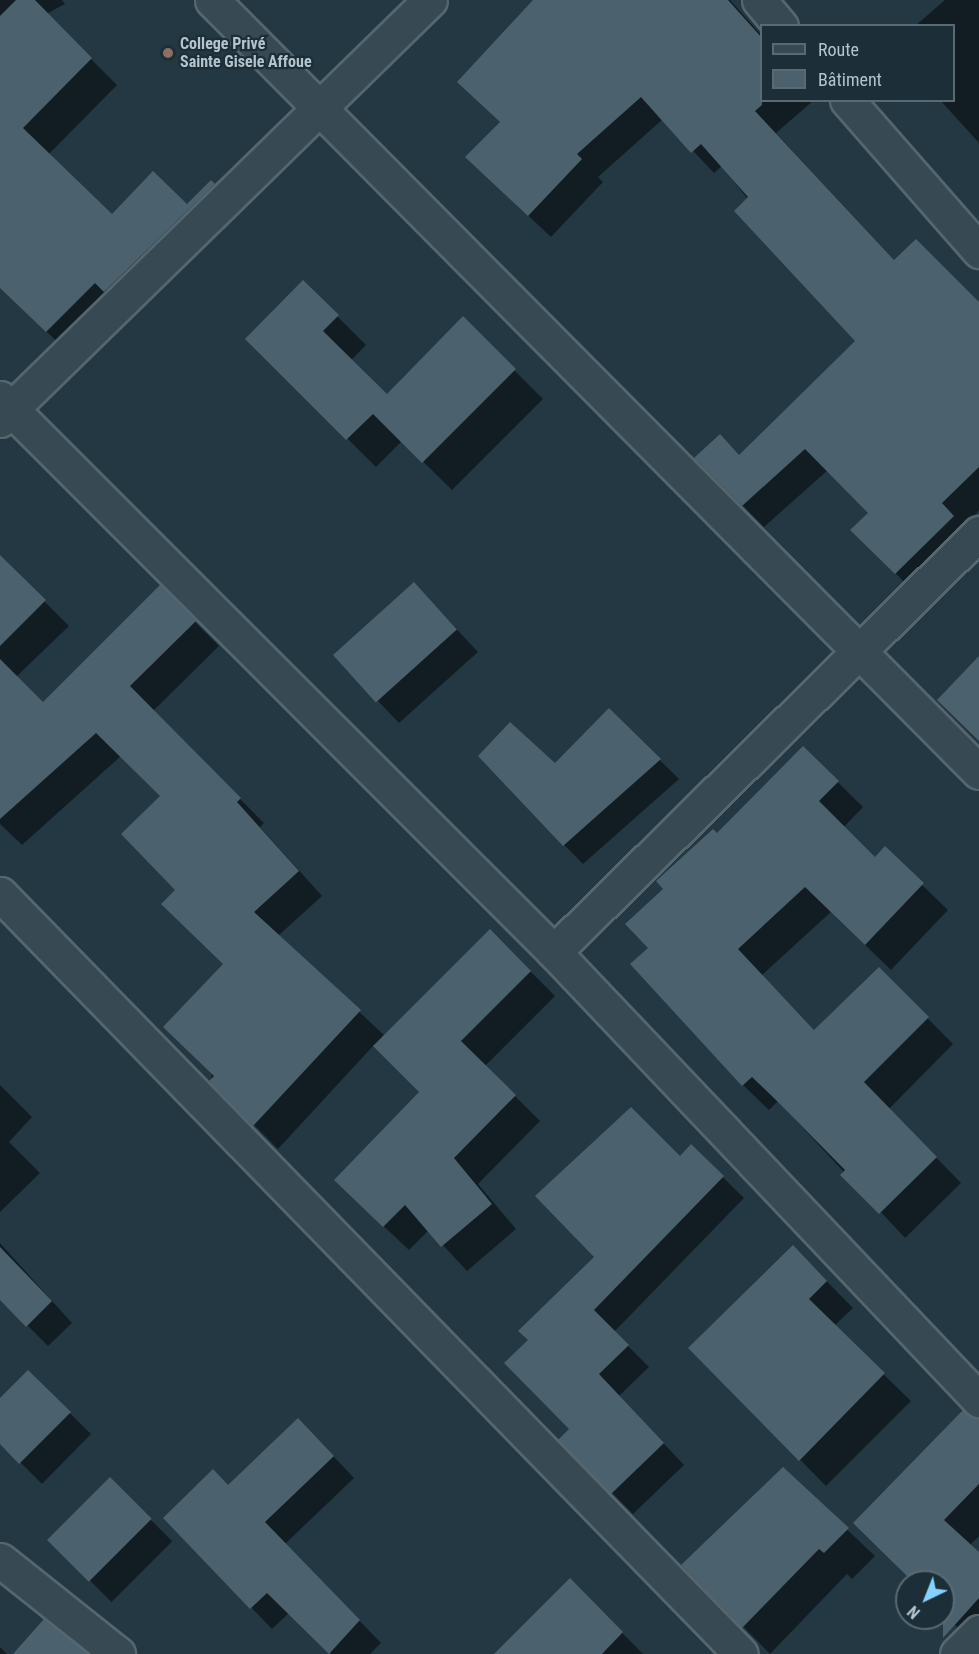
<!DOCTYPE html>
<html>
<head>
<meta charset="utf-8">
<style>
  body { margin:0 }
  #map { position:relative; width:979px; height:1654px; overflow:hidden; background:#233842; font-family:"Roboto Condensed",sans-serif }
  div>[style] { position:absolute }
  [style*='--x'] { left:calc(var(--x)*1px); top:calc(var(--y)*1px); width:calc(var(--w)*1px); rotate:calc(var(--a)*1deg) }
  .shadow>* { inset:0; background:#0007; transform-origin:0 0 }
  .building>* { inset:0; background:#4b626e; transform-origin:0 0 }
  .roads { filter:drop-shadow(2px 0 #55666f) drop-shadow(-2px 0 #55666f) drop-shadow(0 2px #55666f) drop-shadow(0 -2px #55666f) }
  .street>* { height:33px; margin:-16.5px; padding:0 16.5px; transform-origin:16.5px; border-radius:16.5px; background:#374952 }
  .dots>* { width:16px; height:16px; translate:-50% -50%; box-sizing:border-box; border:3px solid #1c2e37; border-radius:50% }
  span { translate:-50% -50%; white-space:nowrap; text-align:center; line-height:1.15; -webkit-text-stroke:4.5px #1c2e37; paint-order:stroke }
  .poi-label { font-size:16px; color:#b4c3cc; font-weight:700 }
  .left { translate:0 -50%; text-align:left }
  .legend { position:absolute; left:760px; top:24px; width:195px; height:78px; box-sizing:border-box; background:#1c2e37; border:2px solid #596a73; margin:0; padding:8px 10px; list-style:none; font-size:18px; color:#b4c3cc }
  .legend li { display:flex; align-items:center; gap:12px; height:30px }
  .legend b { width:30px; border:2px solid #596a73 }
  .north { position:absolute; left:895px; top:1570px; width:60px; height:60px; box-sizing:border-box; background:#1c2e37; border:2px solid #596a73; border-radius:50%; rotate:223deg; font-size:16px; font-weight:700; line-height:24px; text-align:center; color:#b4c3cc }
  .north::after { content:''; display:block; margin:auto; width:21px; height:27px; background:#86d2ff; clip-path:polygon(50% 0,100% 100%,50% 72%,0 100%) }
</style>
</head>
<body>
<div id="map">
  <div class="shadow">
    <div style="clip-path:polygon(0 0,62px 0,65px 4px,46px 14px,117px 85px,48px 155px,112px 216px,187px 206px,211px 182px,240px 211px,131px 317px,121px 308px,73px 357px,0 287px)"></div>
    <div style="clip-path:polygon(538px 0,730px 0,762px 36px,762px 100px,814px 100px,776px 133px,895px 261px,979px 304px,979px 510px,917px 595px,853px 530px,870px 513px,828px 470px,764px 527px,696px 458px,740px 457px,858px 341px,722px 166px,714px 173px,663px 119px,598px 177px,603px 182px,551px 237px,489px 179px,501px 123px,459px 82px)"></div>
    <div style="clip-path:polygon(945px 0,979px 0,979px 143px,940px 100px,954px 100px,954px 26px,915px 26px)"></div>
    <div style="clip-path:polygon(303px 282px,366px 345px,351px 360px,387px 396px,463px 319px,543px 399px,452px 490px,402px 441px,376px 467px,247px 339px)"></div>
    <div style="clip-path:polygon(9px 566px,69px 626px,16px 677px,43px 704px,160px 587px,219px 646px,153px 711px,264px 823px,260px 827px,322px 896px,278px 936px,385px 1036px,490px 931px,555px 996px,485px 1066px,540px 1121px,478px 1184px,516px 1229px,467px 1271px,429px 1230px,409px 1250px,361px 1205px,422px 1092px,374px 1045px,278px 1149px,211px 1081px,225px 965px,177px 890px,162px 796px,121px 756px,22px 845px,0 824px,0 576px)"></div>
    <div style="clip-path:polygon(435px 606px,478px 652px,399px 723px,335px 656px)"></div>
    <div style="clip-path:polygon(609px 710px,679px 779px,583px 864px,564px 845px,555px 765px)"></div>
    <div style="clip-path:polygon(803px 748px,863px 807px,843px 828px,875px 859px,885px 849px,948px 910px,891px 970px,831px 912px,762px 975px,815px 1031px,879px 969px,953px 1044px,889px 1109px,961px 1183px,905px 1238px,778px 1101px,769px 1110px,743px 1085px,650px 948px,665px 889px)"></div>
    <div style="clip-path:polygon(0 1085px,32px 1117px,9px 1142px,40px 1173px,0 1212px)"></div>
    <div style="clip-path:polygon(691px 1146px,744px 1198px,614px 1332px,649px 1367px,619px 1396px,684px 1465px,633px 1514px,560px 1440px,571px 1429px,529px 1340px)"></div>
    <div style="clip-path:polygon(0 1243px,72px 1323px,48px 1346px,0 1298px)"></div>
    <div style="clip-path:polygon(793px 1247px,853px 1308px,834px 1326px,911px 1401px,826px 1486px,690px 1348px)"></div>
    <div style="clip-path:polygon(28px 1372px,91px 1434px,42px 1484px,0 1442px,0 1400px)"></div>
    <div style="clip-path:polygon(979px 1419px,979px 1536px,968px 1547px,979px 1557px,979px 1649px,943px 1613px,943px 1582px,913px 1582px,855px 1523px)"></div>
    <div style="clip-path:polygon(319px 1441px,354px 1478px,285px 1544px,381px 1643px,370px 1654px,331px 1654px,289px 1613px,272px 1629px,165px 1518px)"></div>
    <div style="clip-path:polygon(783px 1469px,875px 1556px,852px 1579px,847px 1574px,770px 1654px,683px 1565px)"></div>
    <div style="left:110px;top:1479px;width:88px;height:86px;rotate:45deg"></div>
    <div style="clip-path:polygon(570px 1580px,643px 1654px,496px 1654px)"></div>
    <div style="clip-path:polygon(0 1647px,7px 1654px,0 1654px)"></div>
  </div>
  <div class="building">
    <div style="clip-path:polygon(16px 0,35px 0,92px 58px,23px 128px,112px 214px,153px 171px,187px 204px,211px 180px,215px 184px,104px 292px,95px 283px,46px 332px,0 288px,0 16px)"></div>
    <div style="clip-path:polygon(533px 0,728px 0,762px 38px,762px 105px,755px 111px,894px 260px,916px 239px,979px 302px,979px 467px,942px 503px,954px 516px,895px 574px,850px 530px,868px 513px,805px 449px,742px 506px,694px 458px,720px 434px,739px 455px,855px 341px,734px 211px,748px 197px,701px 144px,691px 153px,641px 97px,577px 154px,582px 159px,528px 216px,465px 157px,500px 122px,457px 82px)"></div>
    <div style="clip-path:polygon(303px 280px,339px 315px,323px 331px,387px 394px,463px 316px,516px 369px,422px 463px,373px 414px,346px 440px,245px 339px)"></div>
    <div style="clip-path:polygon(0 555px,46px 600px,0 646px)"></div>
    <div style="left:414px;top:582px;width:64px;height:109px;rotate:48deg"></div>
    <div style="clip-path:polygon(160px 585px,196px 621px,130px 686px,241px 798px,237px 802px,299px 871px,254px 912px,361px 1010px,253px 1126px,209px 1081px,214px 1076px,163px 1027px,223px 964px,161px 904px,175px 890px,121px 834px,160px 796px,96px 733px,0 819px,0 659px,43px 702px)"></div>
    <div style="clip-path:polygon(979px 656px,979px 741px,937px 700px)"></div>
    <div style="clip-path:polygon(609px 708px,661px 759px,563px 846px,478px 756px,510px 722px,555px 763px)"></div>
    <div style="clip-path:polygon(803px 746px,839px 781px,819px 801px,875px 857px,885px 846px,924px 883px,865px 945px,805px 887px,738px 949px,814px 1030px,879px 967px,929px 1017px,864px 1082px,937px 1157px,879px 1214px,840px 1175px,845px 1170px,777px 1101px,752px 1077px,742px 1086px,630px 964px,648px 948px,625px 924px,663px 889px,656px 881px,713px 829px,717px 833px)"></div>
    <div style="clip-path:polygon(490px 929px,531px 971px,461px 1041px,516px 1095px,454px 1158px,492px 1204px,441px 1247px,405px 1205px,383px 1227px,334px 1180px,419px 1092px,373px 1046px)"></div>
    <div style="clip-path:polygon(631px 1107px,680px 1156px,691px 1144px,724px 1176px,594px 1310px,629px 1345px,599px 1374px,664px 1443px,611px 1494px,558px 1440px,569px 1429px,504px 1363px,528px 1340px,518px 1331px,594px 1257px,535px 1196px)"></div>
    <div style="clip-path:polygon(793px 1245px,827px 1281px,809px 1299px,885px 1373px,799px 1461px,688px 1348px)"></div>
    <div style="clip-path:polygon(0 1247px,52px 1301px,26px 1327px,0 1300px)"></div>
    <div style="clip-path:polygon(28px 1370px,71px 1412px,19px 1464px,0 1444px,0 1398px)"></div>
    <div style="clip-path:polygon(963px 1410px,979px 1418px,979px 1484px,944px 1520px,979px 1552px,979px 1598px,943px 1638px,943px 1582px,913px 1582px,853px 1523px)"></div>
    <div style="clip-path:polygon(298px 1418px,334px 1456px,265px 1522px,360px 1620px,329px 1654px,267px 1593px,250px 1609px,163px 1518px,213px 1469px,228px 1485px)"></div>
    <div style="clip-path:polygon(783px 1467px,849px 1528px,824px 1553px,819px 1549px,742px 1628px,681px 1565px)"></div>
    <div style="left:110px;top:1477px;width:59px;height:89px;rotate:45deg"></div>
    <div style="clip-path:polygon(570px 1578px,623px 1632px,602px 1654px,494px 1654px)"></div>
    <div style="clip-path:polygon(44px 1619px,88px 1654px,13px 1654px)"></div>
  </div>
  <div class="roads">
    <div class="street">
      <div style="--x:212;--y:0;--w:1088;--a:45.19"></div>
      <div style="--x:759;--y:0;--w:34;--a:50"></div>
      <div style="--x:847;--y:100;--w:201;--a:48.8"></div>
      <div style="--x:0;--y:398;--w:783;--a:45"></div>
      <div style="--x:554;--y:952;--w:618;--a:46.51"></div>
      <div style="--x:0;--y:420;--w:601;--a:-44.33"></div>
      <div style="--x:0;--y:894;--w:1061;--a:45.73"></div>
      <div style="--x:554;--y:952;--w:597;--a:-44.59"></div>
      <div style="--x:0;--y:1560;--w:151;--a:38.5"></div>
      <div style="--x:957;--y:1654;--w:31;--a:-45"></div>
    </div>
  </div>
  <div class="dots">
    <div style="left:168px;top:53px;background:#8d6e63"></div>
  </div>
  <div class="poi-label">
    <span class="left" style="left:180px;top:53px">College Privé<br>Sainte Gisele Affoue</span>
  </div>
  <ul class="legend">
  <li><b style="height:8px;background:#374952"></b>Route</li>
  <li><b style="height:16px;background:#4b626e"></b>Bâtiment</li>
  </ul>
  <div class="north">N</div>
</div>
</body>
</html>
